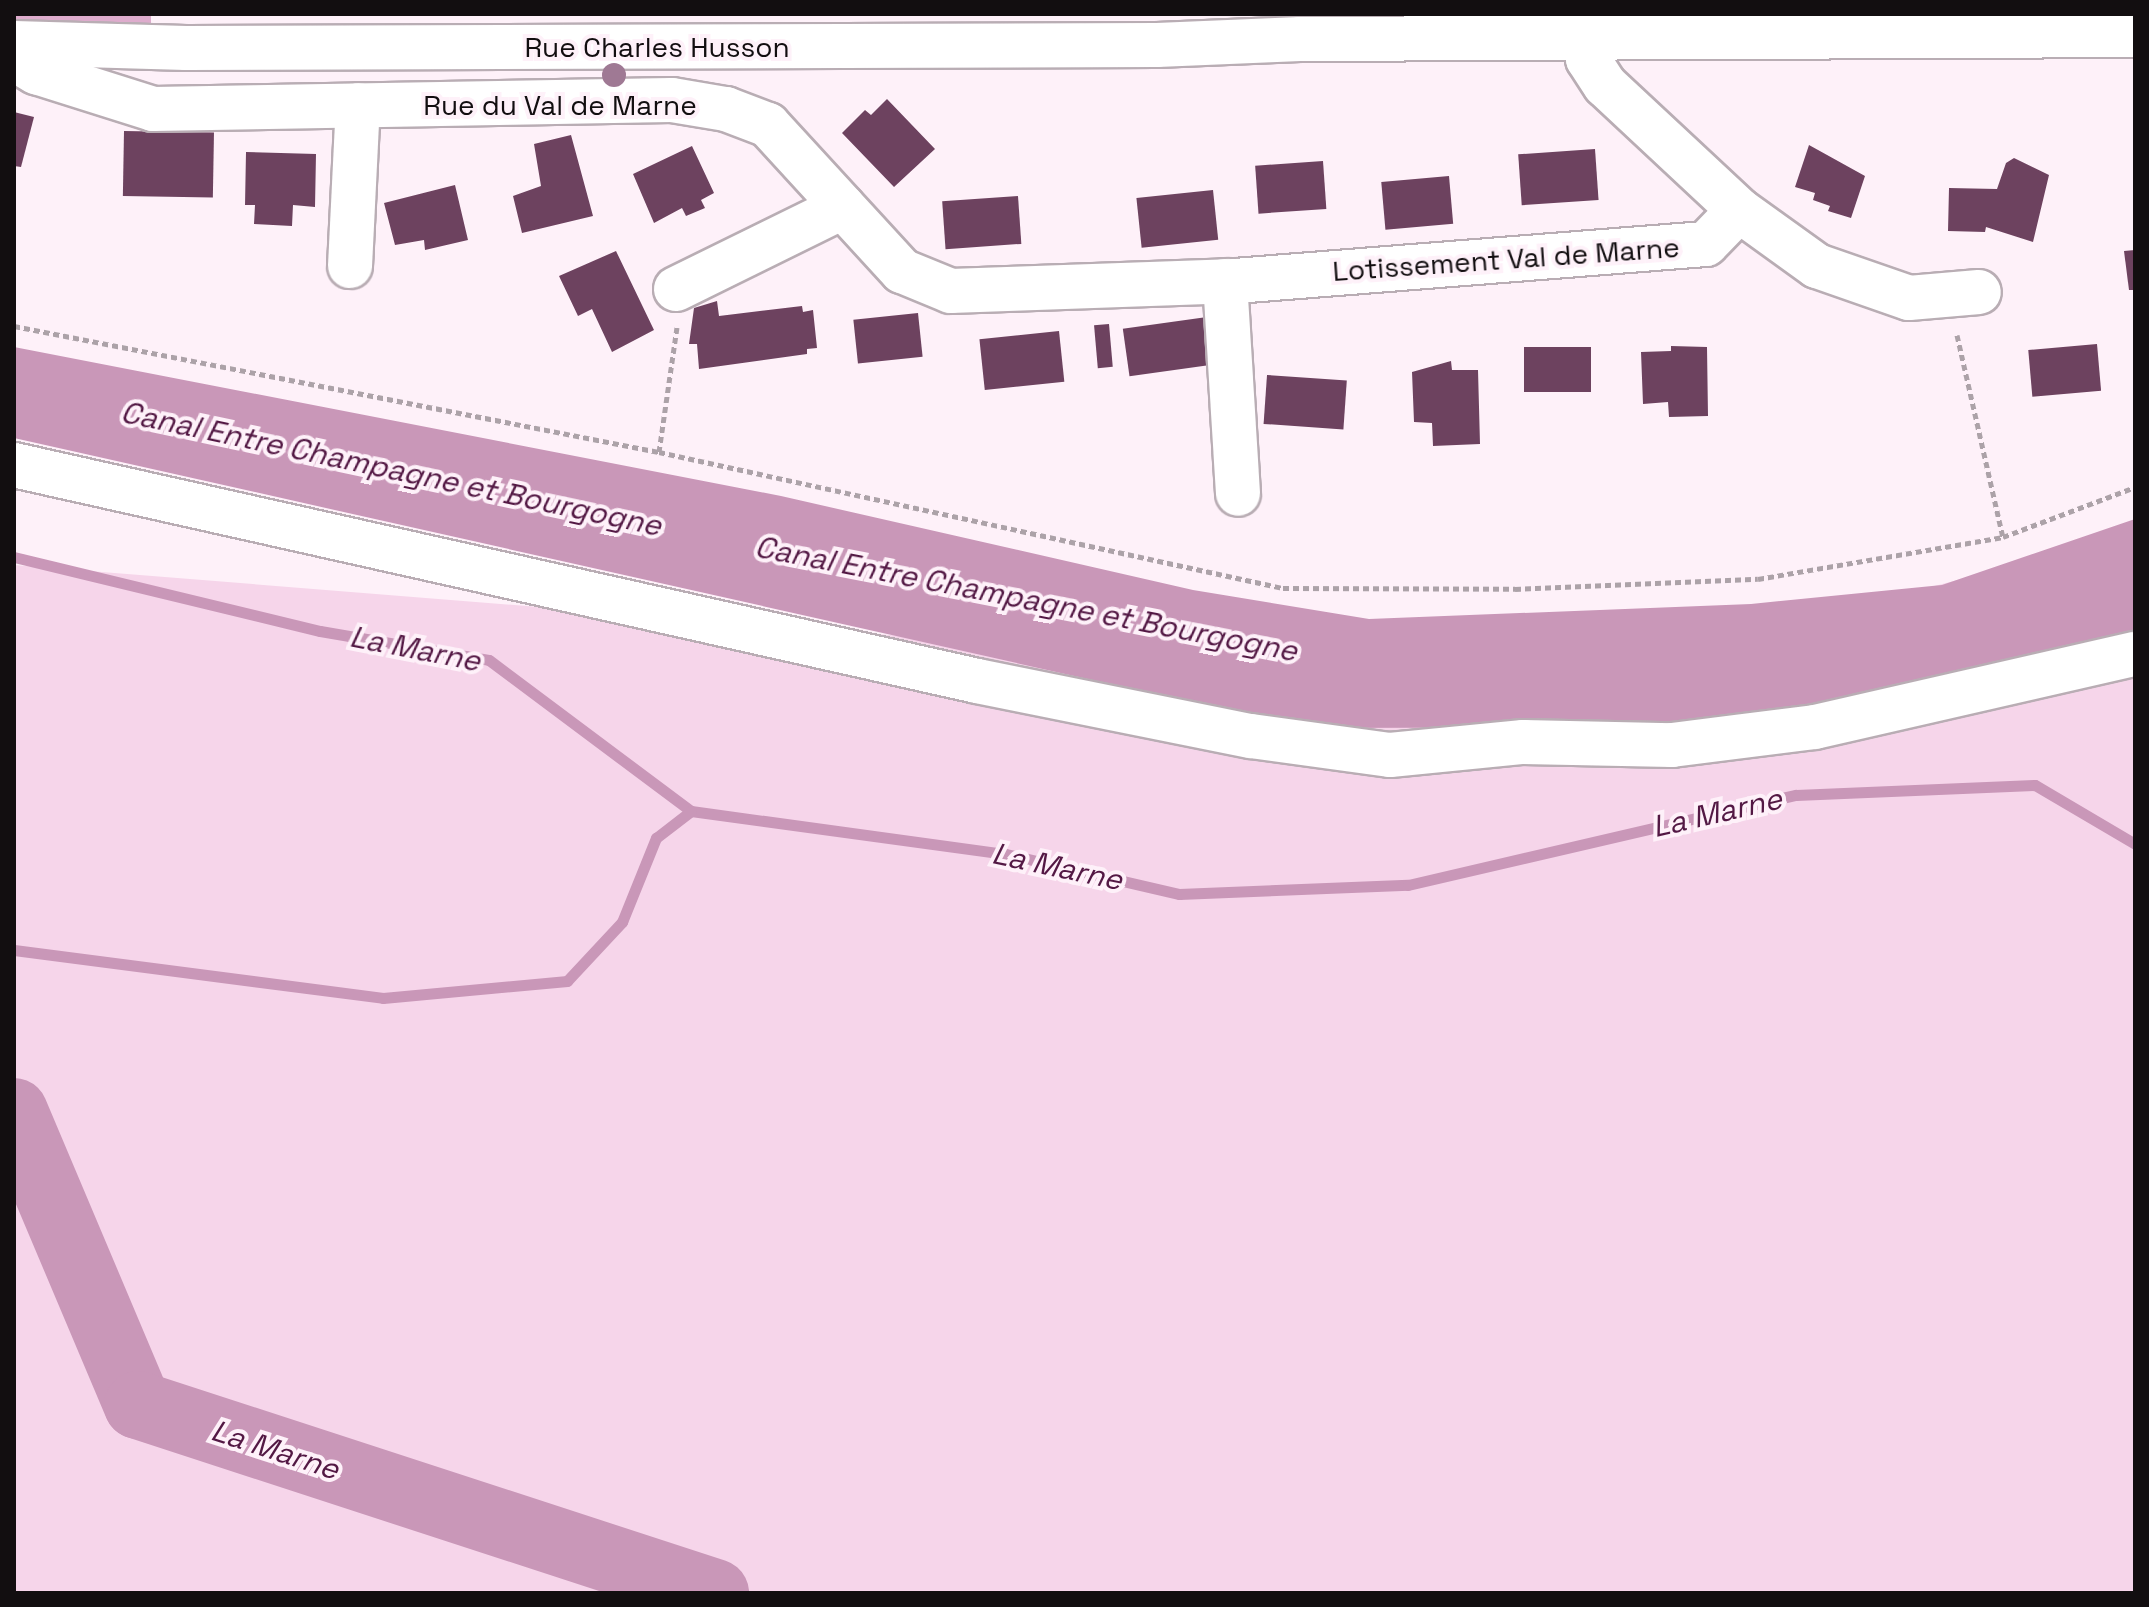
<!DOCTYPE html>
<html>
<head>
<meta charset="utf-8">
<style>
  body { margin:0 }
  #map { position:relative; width:2149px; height:1607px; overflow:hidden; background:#fef1f9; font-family:"Space Grotesk",sans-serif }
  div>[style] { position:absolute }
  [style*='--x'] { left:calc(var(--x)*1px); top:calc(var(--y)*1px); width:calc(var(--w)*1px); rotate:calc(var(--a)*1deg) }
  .green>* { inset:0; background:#f6d5ea }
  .forest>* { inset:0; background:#deaccd; transform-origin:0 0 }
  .water>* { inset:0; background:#c997b8 }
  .stream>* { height:11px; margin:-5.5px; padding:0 5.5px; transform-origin:5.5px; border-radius:5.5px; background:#c997b8 }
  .river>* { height:68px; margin:-34px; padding:0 34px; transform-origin:34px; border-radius:34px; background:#c997b8 }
  .building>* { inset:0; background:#6d425f; transform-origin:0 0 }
  .path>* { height:5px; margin-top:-2.5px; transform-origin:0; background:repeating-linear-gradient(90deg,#aca2a8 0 6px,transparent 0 10px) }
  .roads { filter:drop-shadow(2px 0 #b9adb4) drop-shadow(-2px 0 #b9adb4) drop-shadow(0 2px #b9adb4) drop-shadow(0 -2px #b9adb4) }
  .minor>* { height:44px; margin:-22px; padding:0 22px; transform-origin:22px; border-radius:22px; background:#fff }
  .trees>* { width:24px; height:24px; margin:-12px; border-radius:50%; background:#9f7994 }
  span { translate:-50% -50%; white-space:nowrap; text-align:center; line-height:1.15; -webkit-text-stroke:8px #fef1f9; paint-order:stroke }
  .street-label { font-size:28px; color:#120e10 }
  .water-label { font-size:30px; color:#531844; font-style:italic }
  .frame { position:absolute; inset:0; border:16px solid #120e10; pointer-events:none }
</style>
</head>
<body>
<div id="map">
  <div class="green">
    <div style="clip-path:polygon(2135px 534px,2135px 1593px,14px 1593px,14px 565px,1301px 668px,1768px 629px)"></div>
  </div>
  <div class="forest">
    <div style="left:14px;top:14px;width:137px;height:20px"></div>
  </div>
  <div class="water">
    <div style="clip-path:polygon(14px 347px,781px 496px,1193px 590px,1369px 619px,1751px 604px,1942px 585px,2135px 519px,2135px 634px,2032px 668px,1698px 727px,1306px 728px,14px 438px)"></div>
  </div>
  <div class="stream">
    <div style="--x:14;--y:557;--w:315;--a:13.6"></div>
    <div style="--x:320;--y:631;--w:171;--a:9.7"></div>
    <div style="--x:489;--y:660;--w:252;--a:36.8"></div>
    <div style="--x:691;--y:811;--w:318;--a:7.8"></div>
    <div style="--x:1006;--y:854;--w:178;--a:13"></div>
    <div style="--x:1179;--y:894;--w:229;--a:-2.3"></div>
    <div style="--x:1408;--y:885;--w:398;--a:-13.1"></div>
    <div style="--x:1796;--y:795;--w:239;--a:-2.4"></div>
    <div style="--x:2035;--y:785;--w:116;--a:30.5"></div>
    <div style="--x:14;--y:950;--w:372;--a:7.4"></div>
    <div style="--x:383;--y:998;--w:185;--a:-5.3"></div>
    <div style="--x:567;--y:981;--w:81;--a:-47"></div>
    <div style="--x:622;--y:922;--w:91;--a:-68"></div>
    <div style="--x:656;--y:838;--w:44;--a:-37.6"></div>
  </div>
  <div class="river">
    <div style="--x:14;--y:1112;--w:318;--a:67.1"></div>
    <div style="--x:138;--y:1405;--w:607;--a:18.05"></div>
  </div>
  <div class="building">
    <div style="clip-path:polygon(887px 99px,935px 149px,894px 187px,842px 133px,865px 110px,871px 115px)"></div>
    <div style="clip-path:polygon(14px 112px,34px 117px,21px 167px,14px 166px)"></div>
    <div style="left:124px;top:131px;width:90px;height:65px;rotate:1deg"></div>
    <div style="clip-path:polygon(571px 135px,593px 216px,522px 233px,513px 196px,541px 186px,534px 144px)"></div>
    <div style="clip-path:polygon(1809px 145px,1865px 176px,1851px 218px,1828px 211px,1830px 206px,1813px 200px,1815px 193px,1795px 187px)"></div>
    <div style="clip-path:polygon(692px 146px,714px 193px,701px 200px,705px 208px,686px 216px,682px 208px,654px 223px,633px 174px)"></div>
    <div style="left:1595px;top:149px;width:51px;height:77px;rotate:86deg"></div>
    <div style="clip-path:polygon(246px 152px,316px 154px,315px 207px,293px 205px,292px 226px,254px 224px,255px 205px,245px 205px)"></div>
    <div style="clip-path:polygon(2014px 158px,2049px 175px,2033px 242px,1986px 227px,1985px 232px,1948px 231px,1949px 188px,1997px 189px,2006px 163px)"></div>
    <div style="left:1323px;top:161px;width:48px;height:68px;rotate:86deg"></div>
    <div style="left:1449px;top:176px;width:48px;height:68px;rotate:85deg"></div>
    <div style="clip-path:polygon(455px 185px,468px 240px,425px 250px,424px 240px,395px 245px,384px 203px)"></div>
    <div style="left:1213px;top:190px;width:50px;height:77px;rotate:84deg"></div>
    <div style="left:1018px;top:196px;width:48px;height:76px;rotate:86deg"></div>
    <div style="clip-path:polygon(2135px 250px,2135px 290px,2129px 290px,2124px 251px)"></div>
    <div style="clip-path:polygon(616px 251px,654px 330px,612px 352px,592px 309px,578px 316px,559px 276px)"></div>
    <div style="clip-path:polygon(717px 301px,719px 316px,802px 306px,803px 312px,813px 310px,817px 348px,807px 349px,807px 354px,699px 369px,697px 344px,689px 344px,694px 308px)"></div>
    <div style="left:918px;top:313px;width:44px;height:65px;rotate:84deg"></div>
    <div style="left:1207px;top:317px;width:48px;height:85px;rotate:82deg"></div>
    <div style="left:1109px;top:324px;width:43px;height:15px;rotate:85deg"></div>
    <div style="left:1059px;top:331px;width:51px;height:80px;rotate:84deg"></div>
    <div style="left:2097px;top:344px;width:47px;height:69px;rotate:85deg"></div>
    <div style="clip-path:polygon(1671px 346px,1707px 347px,1708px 416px,1669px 417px,1668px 402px,1643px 404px,1641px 352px,1671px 351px)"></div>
    <div style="left:1524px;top:347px;width:67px;height:45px"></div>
    <div style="clip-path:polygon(1451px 361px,1452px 370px,1478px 370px,1480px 444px,1433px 446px,1432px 423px,1414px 422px,1412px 372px)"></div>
    <div style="left:1267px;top:375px;width:80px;height:49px;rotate:4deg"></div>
  </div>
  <div class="path">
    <div style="--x:14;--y:326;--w:657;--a:11.05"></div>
    <div style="--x:659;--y:452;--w:639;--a:12.3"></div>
    <div style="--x:1283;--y:588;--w:232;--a:0.2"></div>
    <div style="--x:1515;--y:589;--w:243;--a:-2.4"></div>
    <div style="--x:1758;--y:579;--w:249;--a:-9.7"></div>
    <div style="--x:2003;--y:537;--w:141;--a:-20.7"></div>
    <div style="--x:1957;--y:335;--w:207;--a:77.2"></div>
    <div style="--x:659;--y:452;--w:126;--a:-81.8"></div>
  </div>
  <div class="roads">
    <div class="minor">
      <div style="--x:1588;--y:38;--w:21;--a:90"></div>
      <div style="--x:1588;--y:59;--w:31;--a:57"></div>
      <div style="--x:1605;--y:85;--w:183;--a:43"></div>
      <div style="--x:14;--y:43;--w:172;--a:1.7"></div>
      <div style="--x:186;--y:48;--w:971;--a:-0.18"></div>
      <div style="--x:1157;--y:45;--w:143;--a:-2.4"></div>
      <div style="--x:1300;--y:39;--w:835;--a:-0.27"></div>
      <div style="--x:14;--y:59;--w:26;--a:31"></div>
      <div style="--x:36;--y:72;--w:123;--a:17.5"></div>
      <div style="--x:153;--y:109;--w:519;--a:-0.99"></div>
      <div style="--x:672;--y:100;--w:55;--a:9.5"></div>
      <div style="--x:726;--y:109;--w:45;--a:20.9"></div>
      <div style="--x:768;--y:125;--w:198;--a:47.5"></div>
      <div style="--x:902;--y:271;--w:53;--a:22.2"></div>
      <div style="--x:951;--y:291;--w:284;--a:-2"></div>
      <div style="--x:1235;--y:281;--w:472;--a:-4.5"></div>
      <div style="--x:1706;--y:244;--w:47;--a:-45.9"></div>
      <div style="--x:1739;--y:210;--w:96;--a:35.7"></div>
      <div style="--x:1817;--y:266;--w:97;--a:19.2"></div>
      <div style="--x:1909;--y:298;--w:70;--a:-4.9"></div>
      <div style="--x:350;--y:266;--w:161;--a:-87.2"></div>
      <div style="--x:1225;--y:281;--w:213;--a:86.5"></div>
      <div style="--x:676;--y:289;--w:186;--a:-26.2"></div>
      <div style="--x:14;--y:465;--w:987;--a:12.64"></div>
      <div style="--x:977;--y:681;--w:279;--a:11.4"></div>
      <div style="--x:1251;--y:736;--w:140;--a:7.8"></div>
      <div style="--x:1390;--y:755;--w:134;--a:-5.6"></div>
      <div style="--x:1523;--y:742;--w:149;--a:1.2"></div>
      <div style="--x:1672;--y:745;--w:144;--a:-7.2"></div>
      <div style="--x:1815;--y:727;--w:328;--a:-12.9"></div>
    </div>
  </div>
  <div class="trees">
    <div style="left:614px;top:75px"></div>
  </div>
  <div class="street-label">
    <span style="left:657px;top:47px">Rue Charles Husson</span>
    <span style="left:560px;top:105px">Rue du Val de Marne</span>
    <span style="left:1506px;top:259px;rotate:-4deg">Lotissement Val de Marne</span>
  </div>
  <div class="water-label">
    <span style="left:391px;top:469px;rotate:12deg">Canal Entre Champagne et Bourgogne</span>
    <span style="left:1026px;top:599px;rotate:11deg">Canal Entre Champagne et Bourgogne</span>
    <span style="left:415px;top:649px;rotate:11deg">La Marne</span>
    <span style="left:1717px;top:813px;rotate:-13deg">La Marne</span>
    <span style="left:1057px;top:867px;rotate:12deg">La Marne</span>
    <span style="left:275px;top:1450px;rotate:18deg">La Marne</span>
  </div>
  <div class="frame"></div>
</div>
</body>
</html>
